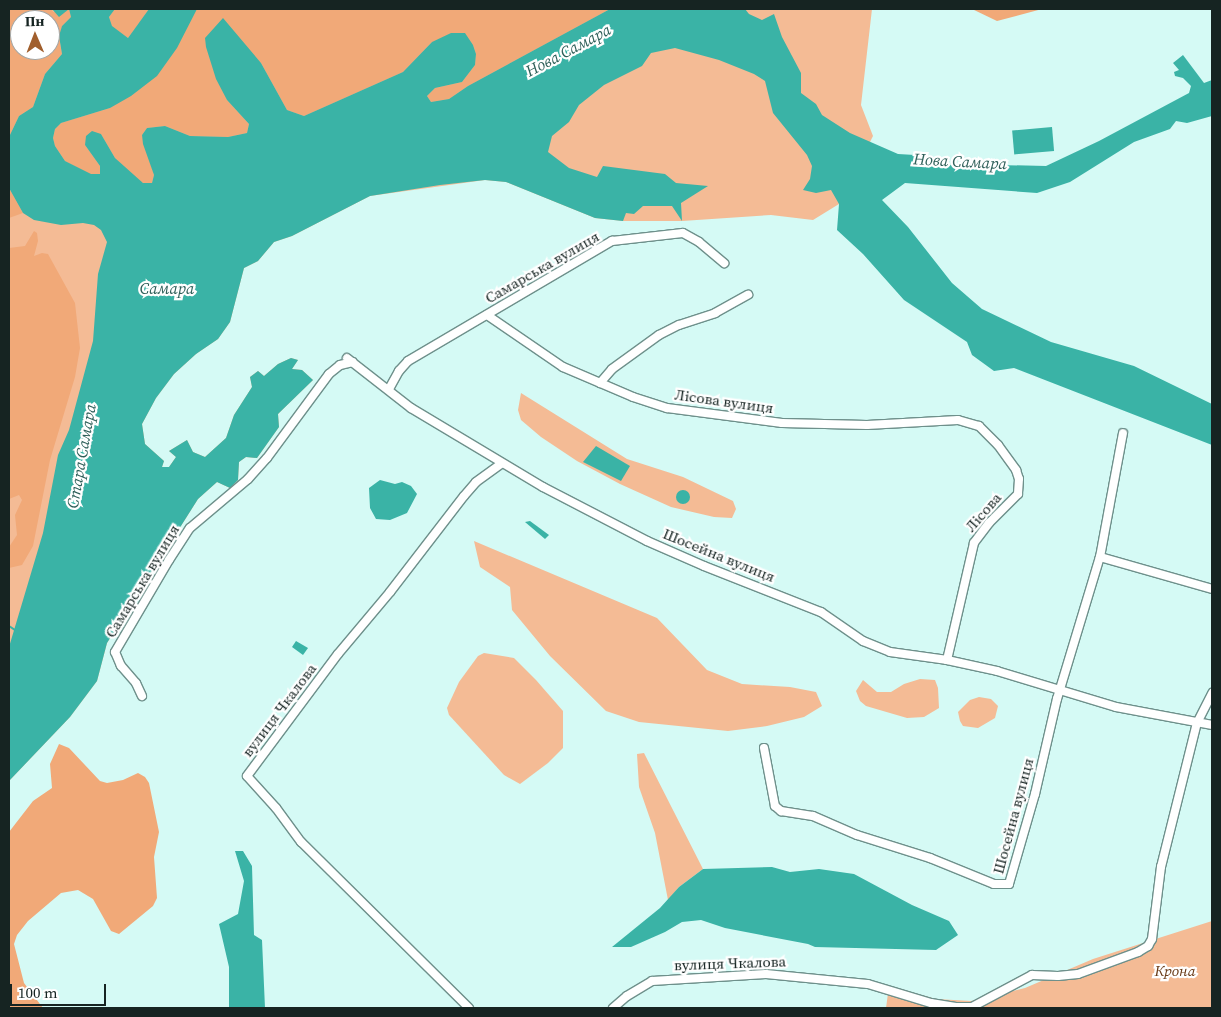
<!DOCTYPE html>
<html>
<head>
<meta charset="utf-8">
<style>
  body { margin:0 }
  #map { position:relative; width:1221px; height:1017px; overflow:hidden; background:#d5faf5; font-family:"Source Serif 4",serif }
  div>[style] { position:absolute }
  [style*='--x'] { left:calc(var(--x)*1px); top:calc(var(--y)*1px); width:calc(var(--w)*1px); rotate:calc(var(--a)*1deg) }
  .green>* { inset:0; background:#f4bb95 }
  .forest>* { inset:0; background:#f1a978 }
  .water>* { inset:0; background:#3ab3a6; transform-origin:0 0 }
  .round { border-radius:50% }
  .stream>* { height:2px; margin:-1px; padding:0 1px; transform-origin:1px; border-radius:1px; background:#3ab3a6 }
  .roads { filter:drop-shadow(1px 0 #6e908b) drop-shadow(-1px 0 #6e908b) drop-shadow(0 1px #6e908b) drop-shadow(0 -1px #6e908b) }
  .minor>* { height:8px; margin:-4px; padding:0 4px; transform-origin:4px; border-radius:4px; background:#fff }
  span { translate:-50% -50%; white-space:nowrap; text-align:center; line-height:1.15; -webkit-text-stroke:4.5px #fff; paint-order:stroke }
  .street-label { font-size:15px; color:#162422 }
  .park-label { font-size:15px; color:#673814; font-style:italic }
  .water-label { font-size:16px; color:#2e5f59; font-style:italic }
  .frame { position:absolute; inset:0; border:10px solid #162422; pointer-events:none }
  .north { position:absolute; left:10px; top:10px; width:50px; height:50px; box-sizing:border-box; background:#fff; border:1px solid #a2a7a7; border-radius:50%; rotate:359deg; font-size:14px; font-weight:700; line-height:20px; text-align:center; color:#162422 }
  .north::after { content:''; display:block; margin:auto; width:18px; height:22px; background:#a15f2d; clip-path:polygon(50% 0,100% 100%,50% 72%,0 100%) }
  .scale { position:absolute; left:10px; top:984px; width:96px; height:22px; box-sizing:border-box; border:2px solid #162422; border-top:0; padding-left:6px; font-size:15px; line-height:18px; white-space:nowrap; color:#162422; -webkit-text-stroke:4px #fff; paint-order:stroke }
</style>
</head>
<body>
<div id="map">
  <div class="green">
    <div style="clip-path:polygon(evenodd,9px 9px,872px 9px,861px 105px,873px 136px,839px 204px,813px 220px,771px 215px,682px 221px,623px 221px,595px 218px,506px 182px,485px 180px,370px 196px,292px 236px,274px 242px,258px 261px,244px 268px,230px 322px,218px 339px,196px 354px,174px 374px,156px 398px,142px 424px,145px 444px,164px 461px,162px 467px,169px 467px,176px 457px,169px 451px,187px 440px,193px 452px,205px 457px,226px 438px,234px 415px,252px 387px,250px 377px,258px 371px,264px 376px,278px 364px,291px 358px,298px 360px,292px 369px,302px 370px,313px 380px,278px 414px,279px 427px,257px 458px,246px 457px,239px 462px,238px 480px,230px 488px,217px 482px,198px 499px,107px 643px,97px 681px,70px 717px,9px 781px,9px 9px,20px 20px,50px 20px,50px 50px,20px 50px,20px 20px)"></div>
    <div style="clip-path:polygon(521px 393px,627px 459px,683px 477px,733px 501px,736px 509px,732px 518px,714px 517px,671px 507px,620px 484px,577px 461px,541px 437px,521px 420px,518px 410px)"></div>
    <div style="clip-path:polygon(474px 541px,657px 618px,707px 670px,742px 684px,790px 687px,816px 692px,822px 706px,804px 717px,767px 726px,728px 731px,639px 722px,606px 711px,550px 656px,512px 610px,510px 587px,480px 567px)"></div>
    <div style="clip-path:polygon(484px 653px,514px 658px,536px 680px,563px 711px,563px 748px,548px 763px,520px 784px,504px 775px,449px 715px,447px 708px,459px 682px,478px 656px)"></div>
    <div style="clip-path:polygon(920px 679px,935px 680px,938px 688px,939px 708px,924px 717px,907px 718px,866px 706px,860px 701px,856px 691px,863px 680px,877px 692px,891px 692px,904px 684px)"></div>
    <div style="clip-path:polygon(979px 697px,991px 699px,998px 706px,995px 718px,978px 728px,963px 726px,960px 721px,958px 712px,970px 700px)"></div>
    <div style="clip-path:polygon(644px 753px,703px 869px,679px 887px,668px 900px,655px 833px,639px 787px,637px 754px)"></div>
    <div style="clip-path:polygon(1212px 921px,1212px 1008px,886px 1008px,889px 986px,936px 999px,971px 1001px,1025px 988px,1093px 959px)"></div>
  </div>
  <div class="forest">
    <div style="clip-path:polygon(evenodd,9px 9px,52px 9px,53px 12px,69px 9px,71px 17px,62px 26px,60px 44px,62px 54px,45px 74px,33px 107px,19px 116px,9px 137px,9px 9px,20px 20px,50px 20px,50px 50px,20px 50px,20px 20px)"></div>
    <div style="clip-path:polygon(115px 9px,149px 9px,149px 10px,128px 38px,112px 27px,109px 17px)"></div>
    <div style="clip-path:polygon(197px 9px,610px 9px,468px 86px,449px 99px,431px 102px,427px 96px,435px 88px,462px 82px,475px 65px,476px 54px,473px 45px,432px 42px,403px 72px,304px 116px,287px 110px,261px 63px,218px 25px,206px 38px,227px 100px,249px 124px,247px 133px,228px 137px,190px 136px,165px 126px,147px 128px,142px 135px,154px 175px,152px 183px,143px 183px,134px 178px,115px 158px,101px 134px,85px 145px,100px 166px,100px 174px,91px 175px,65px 161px,55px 146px,53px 138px,55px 129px,61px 123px,110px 108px)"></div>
    <div style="clip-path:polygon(972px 9px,1042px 9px,997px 21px)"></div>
    <div style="clip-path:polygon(9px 188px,23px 213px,9px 218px)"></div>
    <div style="clip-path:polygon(34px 231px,37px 233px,38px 241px,34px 256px,42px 253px,48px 254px,75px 303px,80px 348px,75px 377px,50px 460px,33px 546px,22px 565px,9px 568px,9px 547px,17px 535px,15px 515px,22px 500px,19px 495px,9px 499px,9px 248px,25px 246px)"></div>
    <div style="clip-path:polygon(59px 744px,69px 748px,100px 781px,107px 783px,123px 780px,138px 773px,145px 777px,149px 783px,159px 832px,154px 857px,157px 898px,153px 906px,119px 934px,111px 931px,93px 899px,78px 890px,61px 893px,28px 921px,17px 935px,14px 944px,24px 983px,43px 1008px,9px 1008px,9px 832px,33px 801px,52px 788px,50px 764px)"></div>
  </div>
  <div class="water">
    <div style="clip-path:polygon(52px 9px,115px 9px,109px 17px,112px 26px,128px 38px,149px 9px,197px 9px,177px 48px,157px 76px,131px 96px,110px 108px,61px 123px,55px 129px,53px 138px,55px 146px,65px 161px,91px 174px,100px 174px,100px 166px,85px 145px,86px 136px,92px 131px,101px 134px,115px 158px,143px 183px,152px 183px,154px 175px,143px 144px,142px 135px,147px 128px,165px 126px,190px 136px,228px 137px,247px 133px,249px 124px,227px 100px,216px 79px,206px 47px,205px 38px,223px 18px,261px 63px,287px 110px,304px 116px,403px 72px,432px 42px,451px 33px,465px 33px,473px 45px,476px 54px,475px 65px,462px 82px,435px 88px,427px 96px,431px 102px,449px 99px,468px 86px,610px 9px,745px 9px,749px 14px,762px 20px,774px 14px,782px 37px,801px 73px,801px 93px,816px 104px,822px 115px,850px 133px,898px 154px,915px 155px,952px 164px,1046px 166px,1099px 141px,1189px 93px,1191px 86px,1183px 78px,1175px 76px,1174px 72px,1179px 70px,1173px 63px,1183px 55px,1204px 83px,1212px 80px,1212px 116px,1187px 123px,1176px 121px,1170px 129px,1134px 142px,1070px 182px,1037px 193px,905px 183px,882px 200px,908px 227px,952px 283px,982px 309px,1051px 342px,1134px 366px,1212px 404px,1212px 445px,1014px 368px,994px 371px,972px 355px,967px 342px,904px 300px,863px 254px,837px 230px,839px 204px,831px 190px,816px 193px,803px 190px,810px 179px,812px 166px,807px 155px,773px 113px,765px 81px,754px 74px,719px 60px,675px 48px,651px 53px,642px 66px,604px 85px,579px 105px,569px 122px,552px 136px,548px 152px,569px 168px,597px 177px,603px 166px,665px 174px,676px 183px,708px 186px,681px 203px,682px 221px,672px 206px,643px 206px,634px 214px,626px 213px,623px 221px,595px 218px,506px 182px,485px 180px,440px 185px,370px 196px,292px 236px,274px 242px,258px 261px,244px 268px,230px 322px,218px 339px,196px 354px,174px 374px,156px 398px,142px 424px,145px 444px,164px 461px,162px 467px,169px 467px,176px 457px,169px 451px,187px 440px,193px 452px,205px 457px,226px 438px,234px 415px,252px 387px,250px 377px,258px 371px,264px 376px,278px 364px,291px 358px,298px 360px,292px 369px,302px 370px,313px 380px,278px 414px,279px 427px,257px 458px,246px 457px,239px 462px,238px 480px,230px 488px,217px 482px,198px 499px,107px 643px,97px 681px,70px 717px,9px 781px,9px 647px,43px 533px,58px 455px,69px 430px,93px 341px,98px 274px,107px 242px,101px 230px,94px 225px,83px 223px,61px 225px,34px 220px,23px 213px,9px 188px,9px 137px,19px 116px,33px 107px,45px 74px,62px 54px,59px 36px,62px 26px,71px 17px,69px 9px,59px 17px)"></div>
    <div style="left:1052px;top:127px;width:24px;height:40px;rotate:85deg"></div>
    <div style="clip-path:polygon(596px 446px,630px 466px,621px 481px,583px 462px)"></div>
    <div style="clip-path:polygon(380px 480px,395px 484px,402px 482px,411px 486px,417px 494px,407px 513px,390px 520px,376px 519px,370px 508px,369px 488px)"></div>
    <div class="round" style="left:676px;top:490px;width:14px;height:14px"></div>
    <div style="clip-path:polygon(530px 521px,549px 535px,545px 539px,525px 522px)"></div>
    <div style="clip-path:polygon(296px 641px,308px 648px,303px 655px,292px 647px)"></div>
    <div style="clip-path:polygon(235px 851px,243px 851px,252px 866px,254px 935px,262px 940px,265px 1008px,229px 1008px,229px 967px,219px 924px,238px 914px,244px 881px)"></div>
    <div style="clip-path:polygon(772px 867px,790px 872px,819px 869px,854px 874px,912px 905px,949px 921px,958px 935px,936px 950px,815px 947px,808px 944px,725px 928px,701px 920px,682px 922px,665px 932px,631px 947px,612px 947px,660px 908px,679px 887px,703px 869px)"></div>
  </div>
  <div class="stream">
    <div style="--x:9;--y:626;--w:7;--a:34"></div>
  </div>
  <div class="roads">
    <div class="minor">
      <div style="--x:487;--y:315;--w:92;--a:34.4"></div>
      <div style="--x:563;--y:367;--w:76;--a:23.2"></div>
      <div style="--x:633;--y:397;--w:36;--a:18"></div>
      <div style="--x:667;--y:408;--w:116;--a:7.4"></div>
      <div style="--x:782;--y:423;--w:85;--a:1.3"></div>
      <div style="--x:867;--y:425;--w:91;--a:-3.1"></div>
      <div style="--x:958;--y:420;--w:22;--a:16"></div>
      <div style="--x:979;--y:426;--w:27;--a:45"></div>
      <div style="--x:998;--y:445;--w:31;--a:54"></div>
      <div style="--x:1016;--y:470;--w:9;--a:72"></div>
      <div style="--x:1019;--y:479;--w:15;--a:94"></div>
      <div style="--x:1018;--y:494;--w:41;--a:135"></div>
      <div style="--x:989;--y:523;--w:25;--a:127"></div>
      <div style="--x:974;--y:543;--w:120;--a:103"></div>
      <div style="--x:347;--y:358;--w:81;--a:38"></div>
      <div style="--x:411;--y:408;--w:154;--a:30.9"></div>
      <div style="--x:543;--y:487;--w:117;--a:27.4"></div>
      <div style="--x:647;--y:541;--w:62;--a:23.7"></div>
      <div style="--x:704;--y:566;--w:126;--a:21.5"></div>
      <div style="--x:821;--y:612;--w:51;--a:34.6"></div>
      <div style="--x:863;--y:641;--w:29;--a:22"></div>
      <div style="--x:890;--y:652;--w:58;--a:8"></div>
      <div style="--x:947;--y:660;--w:51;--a:12.4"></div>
      <div style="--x:997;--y:671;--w:124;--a:16.8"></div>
      <div style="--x:1116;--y:707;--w:98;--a:10.6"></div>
      <div style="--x:600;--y:383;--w:18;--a:-49"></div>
      <div style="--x:612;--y:369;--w:58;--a:-35.9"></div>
      <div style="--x:659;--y:335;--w:22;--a:-27"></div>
      <div style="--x:679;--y:325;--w:38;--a:-18"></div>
      <div style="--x:715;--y:313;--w:38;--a:-29"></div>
      <div style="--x:389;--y:389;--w:21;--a:-61"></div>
      <div style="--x:399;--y:371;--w:13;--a:-48"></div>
      <div style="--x:408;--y:361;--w:237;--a:-30.5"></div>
      <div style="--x:612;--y:241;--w:71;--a:-6.4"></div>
      <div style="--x:683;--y:233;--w:18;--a:29"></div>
      <div style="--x:699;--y:242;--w:33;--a:40"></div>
      <div style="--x:1100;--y:557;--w:116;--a:15.9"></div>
      <div style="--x:142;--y:696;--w:14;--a:-115"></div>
      <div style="--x:136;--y:683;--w:23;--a:-131"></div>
      <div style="--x:121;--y:666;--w:15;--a:-113"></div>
      <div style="--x:115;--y:652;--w:107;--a:-59.6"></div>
      <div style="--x:169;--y:560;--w:38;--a:-57"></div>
      <div style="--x:190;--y:528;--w:76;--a:-40.2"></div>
      <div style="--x:248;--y:479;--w:28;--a:-48"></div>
      <div style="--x:267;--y:458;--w:104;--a:-53.6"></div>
      <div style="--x:329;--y:374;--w:14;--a:-39"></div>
      <div style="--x:340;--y:365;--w:13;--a:-13"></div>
      <div style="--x:764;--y:748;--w:59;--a:79.3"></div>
      <div style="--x:775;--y:806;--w:8;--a:40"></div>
      <div style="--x:781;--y:811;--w:32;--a:9"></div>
      <div style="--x:813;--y:816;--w:48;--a:23.4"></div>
      <div style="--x:857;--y:835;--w:77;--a:17.5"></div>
      <div style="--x:930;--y:858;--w:69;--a:22.1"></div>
      <div style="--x:994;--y:884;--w:15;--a:0"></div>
      <div style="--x:1009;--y:884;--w:94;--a:-73.9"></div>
      <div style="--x:1035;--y:794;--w:98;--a:-77"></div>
      <div style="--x:1057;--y:699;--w:148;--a:-73.2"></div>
      <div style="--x:1100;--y:557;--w:126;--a:-79.5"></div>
      <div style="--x:469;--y:1008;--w:236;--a:-135.3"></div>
      <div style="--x:301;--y:842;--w:42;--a:-126.3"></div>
      <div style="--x:276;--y:808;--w:43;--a:-132.2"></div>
      <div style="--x:247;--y:776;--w:152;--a:-53.3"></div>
      <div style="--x:338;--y:654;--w:81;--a:-50"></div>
      <div style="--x:390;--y:592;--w:121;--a:-52.4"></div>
      <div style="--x:464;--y:496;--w:18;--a:-49"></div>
      <div style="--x:476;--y:482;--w:32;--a:-36"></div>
      <div style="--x:613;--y:1008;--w:18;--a:-41"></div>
      <div style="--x:627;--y:996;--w:29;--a:-31"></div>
      <div style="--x:652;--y:981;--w:114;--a:-3.5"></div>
      <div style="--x:766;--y:974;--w:102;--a:5.6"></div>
      <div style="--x:868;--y:984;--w:66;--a:16.8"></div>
      <div style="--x:931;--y:1003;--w:25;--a:9"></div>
      <div style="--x:956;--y:1007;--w:16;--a:0"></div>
      <div style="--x:972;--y:1007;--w:68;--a:-28.1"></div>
      <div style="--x:1032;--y:975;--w:26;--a:2"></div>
      <div style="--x:1058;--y:976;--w:20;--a:-6"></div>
      <div style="--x:1078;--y:974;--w:64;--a:-20.1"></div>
      <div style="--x:1138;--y:952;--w:12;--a:-31"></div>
      <div style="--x:1148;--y:946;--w:8;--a:-60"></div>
      <div style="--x:1152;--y:939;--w:73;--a:-82.9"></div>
      <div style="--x:1161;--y:867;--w:148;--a:-76"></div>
      <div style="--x:1197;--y:723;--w:34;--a:-63"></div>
    </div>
  </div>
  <div class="street-label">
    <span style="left:542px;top:267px;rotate:-30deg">Самарська вулиця</span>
    <span style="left:724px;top:401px;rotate:8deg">Лісова вулиця</span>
    <span style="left:983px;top:512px;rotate:-49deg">Лісова</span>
    <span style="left:719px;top:555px;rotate:22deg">Шосейна вулиця</span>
    <span style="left:142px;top:581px;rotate:-59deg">Самарська вулиця</span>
    <span style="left:279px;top:710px;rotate:-53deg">вулиця Чкалова</span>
    <span style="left:1013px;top:816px;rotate:-75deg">Шосейна вулиця</span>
    <span style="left:730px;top:963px;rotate:-2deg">вулиця Чкалова</span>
  </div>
  <div class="park-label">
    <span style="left:1175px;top:971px">Крона</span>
  </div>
  <div class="water-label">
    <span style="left:568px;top:50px;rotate:-28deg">Нова Самара</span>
    <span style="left:960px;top:161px;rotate:3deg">Нова Самара</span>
    <span style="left:167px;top:288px">Самара</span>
    <span style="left:81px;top:456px;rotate:-80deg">Стара Самара</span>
  </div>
  <div class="frame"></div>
  <div class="north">Пн</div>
  <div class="scale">100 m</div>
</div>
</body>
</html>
